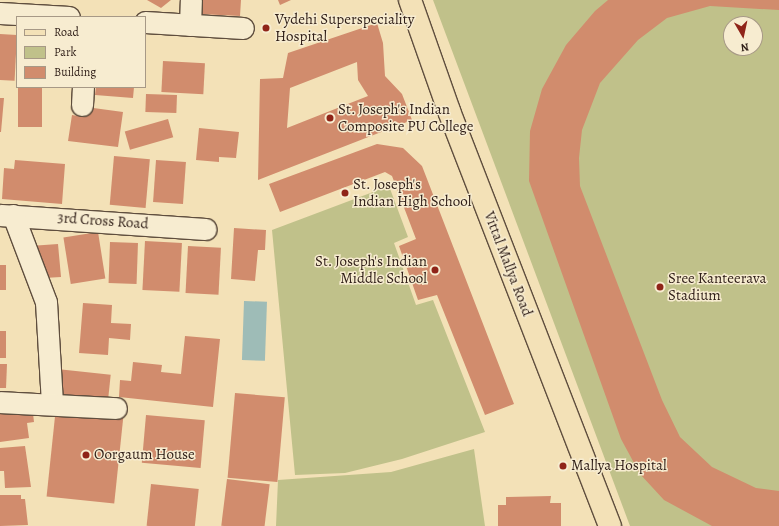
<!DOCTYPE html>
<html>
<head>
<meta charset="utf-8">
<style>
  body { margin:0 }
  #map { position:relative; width:779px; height:526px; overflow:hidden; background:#f3e1b7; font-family:Alegreya,serif }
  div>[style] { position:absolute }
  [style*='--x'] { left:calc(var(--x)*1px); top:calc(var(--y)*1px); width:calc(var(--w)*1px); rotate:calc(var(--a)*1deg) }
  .green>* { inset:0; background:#c0c18a }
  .water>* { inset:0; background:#9ebcb7; transform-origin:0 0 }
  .building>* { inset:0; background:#d18c6d; transform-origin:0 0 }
  .roads { filter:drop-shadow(1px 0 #5f4e3e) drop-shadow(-1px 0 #5f4e3e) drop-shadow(0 1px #5f4e3e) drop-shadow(0 -1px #5f4e3e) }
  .minor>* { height:21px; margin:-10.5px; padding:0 10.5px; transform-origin:10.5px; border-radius:10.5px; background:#f7ecd0 }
  .major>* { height:22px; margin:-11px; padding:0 11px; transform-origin:11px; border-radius:11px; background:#f3e1b7 }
  .dots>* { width:11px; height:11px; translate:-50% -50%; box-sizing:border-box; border:2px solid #f7ecd0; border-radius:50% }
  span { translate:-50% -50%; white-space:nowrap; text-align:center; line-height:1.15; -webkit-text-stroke:3px #f7ecd0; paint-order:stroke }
  .poi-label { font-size:15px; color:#2e1d16 }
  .left { translate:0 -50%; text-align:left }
  .right { translate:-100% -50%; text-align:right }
  .street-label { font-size:15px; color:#2e1d16 }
  .legend { position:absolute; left:16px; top:16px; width:130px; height:72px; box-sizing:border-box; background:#f7ecd0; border:1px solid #a79986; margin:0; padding:5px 7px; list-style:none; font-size:12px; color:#2e1d16 }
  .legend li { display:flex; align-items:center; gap:8px; height:20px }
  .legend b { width:20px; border:1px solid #a79986 }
  .north { position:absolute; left:723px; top:16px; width:40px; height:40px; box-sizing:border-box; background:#f7ecd0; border:1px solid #a79986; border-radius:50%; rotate:171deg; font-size:11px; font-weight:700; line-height:16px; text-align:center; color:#2e1d16 }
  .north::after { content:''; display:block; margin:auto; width:14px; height:18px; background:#8f2418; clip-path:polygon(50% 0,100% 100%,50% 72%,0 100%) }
</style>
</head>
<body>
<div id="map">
  <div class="green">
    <div style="clip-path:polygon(evenodd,433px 0,779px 0,779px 526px,630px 526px,433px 0,731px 24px,755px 24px,755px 48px,731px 48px,731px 24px)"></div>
    <div style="clip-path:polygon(389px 186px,408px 237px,394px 243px,416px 305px,433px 300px,485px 432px,402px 459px,345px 473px,295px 475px,272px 230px)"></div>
    <div style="clip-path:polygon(474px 449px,485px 526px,276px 526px,278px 480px,391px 472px)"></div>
  </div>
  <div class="water">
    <div style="left:244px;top:301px;width:23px;height:59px;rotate:2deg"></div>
  </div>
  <div class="building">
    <div style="clip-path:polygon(147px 0,171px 0,161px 8px)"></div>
    <div style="clip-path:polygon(199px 0,241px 0,240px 16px,199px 14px)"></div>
    <div style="clip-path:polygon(278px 0,291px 0,280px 5px)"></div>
    <div style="clip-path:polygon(608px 0,779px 0,779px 10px,710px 6px,667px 18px,638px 40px,600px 83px,582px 130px,579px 158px,580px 186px,662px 400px,680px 437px,712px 467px,756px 488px,779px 491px,779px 526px,712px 526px,664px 500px,640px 474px,621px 439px,529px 181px,530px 131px,542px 89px,566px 45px,595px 11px)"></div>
    <div style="clip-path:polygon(evenodd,377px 23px,383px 43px,385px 76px,402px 94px,412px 120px,258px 180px,260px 79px,283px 78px,288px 53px,377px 23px,357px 62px,358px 80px,368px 96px,287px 128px,290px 88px,357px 62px)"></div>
    <div style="left:0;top:34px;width:17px;height:46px;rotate:3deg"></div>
    <div style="left:163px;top:61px;width:42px;height:31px;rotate:3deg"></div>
    <div style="left:18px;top:87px;width:24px;height:40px"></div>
    <div style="clip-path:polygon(96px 87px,134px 87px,133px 98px,95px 95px)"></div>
    <div style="left:146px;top:94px;width:31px;height:18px;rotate:2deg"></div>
    <div style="clip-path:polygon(0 98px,4px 98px,1px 132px,0 132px)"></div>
    <div style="clip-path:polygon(86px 107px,123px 112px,118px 147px,68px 141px,72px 115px,84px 117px)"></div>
    <div style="left:168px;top:119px;width:19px;height:45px;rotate:74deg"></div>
    <div style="clip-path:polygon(199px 128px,239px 132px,236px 158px,219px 157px,219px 162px,196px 160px)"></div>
    <div style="clip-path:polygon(377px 144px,403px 148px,422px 166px,514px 404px,485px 415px,437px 295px,418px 300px,399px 246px,416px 239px,392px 176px,385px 172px,280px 212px,269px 184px)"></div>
    <div style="left:114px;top:156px;width:36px;height:49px;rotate:5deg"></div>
    <div style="clip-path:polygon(15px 160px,65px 164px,62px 204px,2px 199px,4px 168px,14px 169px)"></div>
    <div style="left:156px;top:160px;width:30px;height:42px;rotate:4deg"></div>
    <div style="clip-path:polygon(234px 228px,266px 230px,265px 250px,258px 250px,255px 281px,231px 279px)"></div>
    <div style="left:98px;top:232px;width:47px;height:35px;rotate:81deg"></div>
    <div style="left:145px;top:241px;width:37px;height:49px;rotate:3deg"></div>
    <div style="left:110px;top:242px;width:28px;height:41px;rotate:2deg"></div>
    <div style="clip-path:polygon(58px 244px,61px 277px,44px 278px,30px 246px)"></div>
    <div style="left:188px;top:246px;width:33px;height:47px;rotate:3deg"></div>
    <div style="left:0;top:265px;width:6px;height:25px"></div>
    <div style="clip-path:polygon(83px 303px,112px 305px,111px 323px,131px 324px,130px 340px,109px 338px,108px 355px,79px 353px)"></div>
    <div style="left:0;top:331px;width:6px;height:27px"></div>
    <div style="clip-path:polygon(185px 336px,220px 339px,213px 407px,119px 397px,120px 380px,131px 381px,133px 362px,162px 365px,161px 372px,181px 374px)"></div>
    <div style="clip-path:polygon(0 364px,7px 364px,6px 388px,0 388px)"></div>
    <div style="left:57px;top:369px;width:54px;height:29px;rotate:6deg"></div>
    <div style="left:235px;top:393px;width:50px;height:85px;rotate:5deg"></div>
    <div style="clip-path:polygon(32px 405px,34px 422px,27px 423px,29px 438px,0 442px,0 409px)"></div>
    <div style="left:56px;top:407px;width:68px;height:90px;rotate:6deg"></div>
    <div style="left:146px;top:415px;width:59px;height:48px;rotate:5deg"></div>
    <div style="clip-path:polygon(25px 446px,31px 487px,5px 488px,4px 471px,0 471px,0 448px)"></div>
    <div style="left:227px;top:479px;width:43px;height:47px;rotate:7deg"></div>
    <div style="left:151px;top:484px;width:48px;height:42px;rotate:6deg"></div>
    <div style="clip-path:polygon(0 495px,21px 495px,21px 499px,25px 499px,28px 525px,0 526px)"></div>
    <div style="clip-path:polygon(551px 496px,550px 503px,561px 503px,561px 526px,498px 526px,498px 505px,506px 505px,506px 497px)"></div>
  </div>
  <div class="roads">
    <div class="minor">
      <div style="--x:0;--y:13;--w:69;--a:3.3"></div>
      <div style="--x:145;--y:22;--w:98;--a:3.5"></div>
      <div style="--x:190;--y:25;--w:25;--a:-88"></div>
      <div style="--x:82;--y:105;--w:18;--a:-87"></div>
      <div style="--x:0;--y:215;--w:206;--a:3.9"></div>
      <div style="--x:13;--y:215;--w:93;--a:69.2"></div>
      <div style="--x:46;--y:302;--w:101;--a:86.6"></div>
      <div style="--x:0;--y:402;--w:116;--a:3"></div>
    </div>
    <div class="major">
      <div style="--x:410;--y:0;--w:118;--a:70.6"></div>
      <div style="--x:449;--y:111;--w:445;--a:68.8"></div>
    </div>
  </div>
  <div class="dots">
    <div style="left:266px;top:28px;background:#8f2418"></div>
    <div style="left:330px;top:118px;background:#8f2418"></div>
    <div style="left:345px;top:193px;background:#8f2418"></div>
    <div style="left:435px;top:270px;background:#8f2418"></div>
    <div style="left:660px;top:287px;background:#8f2418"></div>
    <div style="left:86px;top:455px;background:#8f2418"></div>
    <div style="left:563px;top:466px;background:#8f2418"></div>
  </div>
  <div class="poi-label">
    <span class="left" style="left:275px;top:28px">Vydehi Superspeciality<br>Hospital</span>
    <span class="left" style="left:338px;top:118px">St. Joseph's Indian<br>Composite PU College</span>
    <span class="left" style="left:353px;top:193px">St. Joseph's<br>Indian High School</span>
    <span class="right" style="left:427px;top:270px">St. Joseph's Indian<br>Middle School</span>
    <span class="left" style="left:668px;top:287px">Sree Kanteerava<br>Stadium</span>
    <span class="left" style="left:94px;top:455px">Oorgaum House</span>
    <span class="left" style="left:571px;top:466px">Mallya Hospital</span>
  </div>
  <div class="street-label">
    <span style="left:103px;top:221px;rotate:4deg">3rd Cross Road</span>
    <span style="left:508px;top:264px;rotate:69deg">Vittal Mallya Road</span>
  </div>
  <ul class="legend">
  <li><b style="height:5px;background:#f3e1b7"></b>Road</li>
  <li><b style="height:11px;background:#c0c18a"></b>Park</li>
  <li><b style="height:11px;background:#d18c6d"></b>Building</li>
  </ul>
  <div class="north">N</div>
</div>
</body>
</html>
